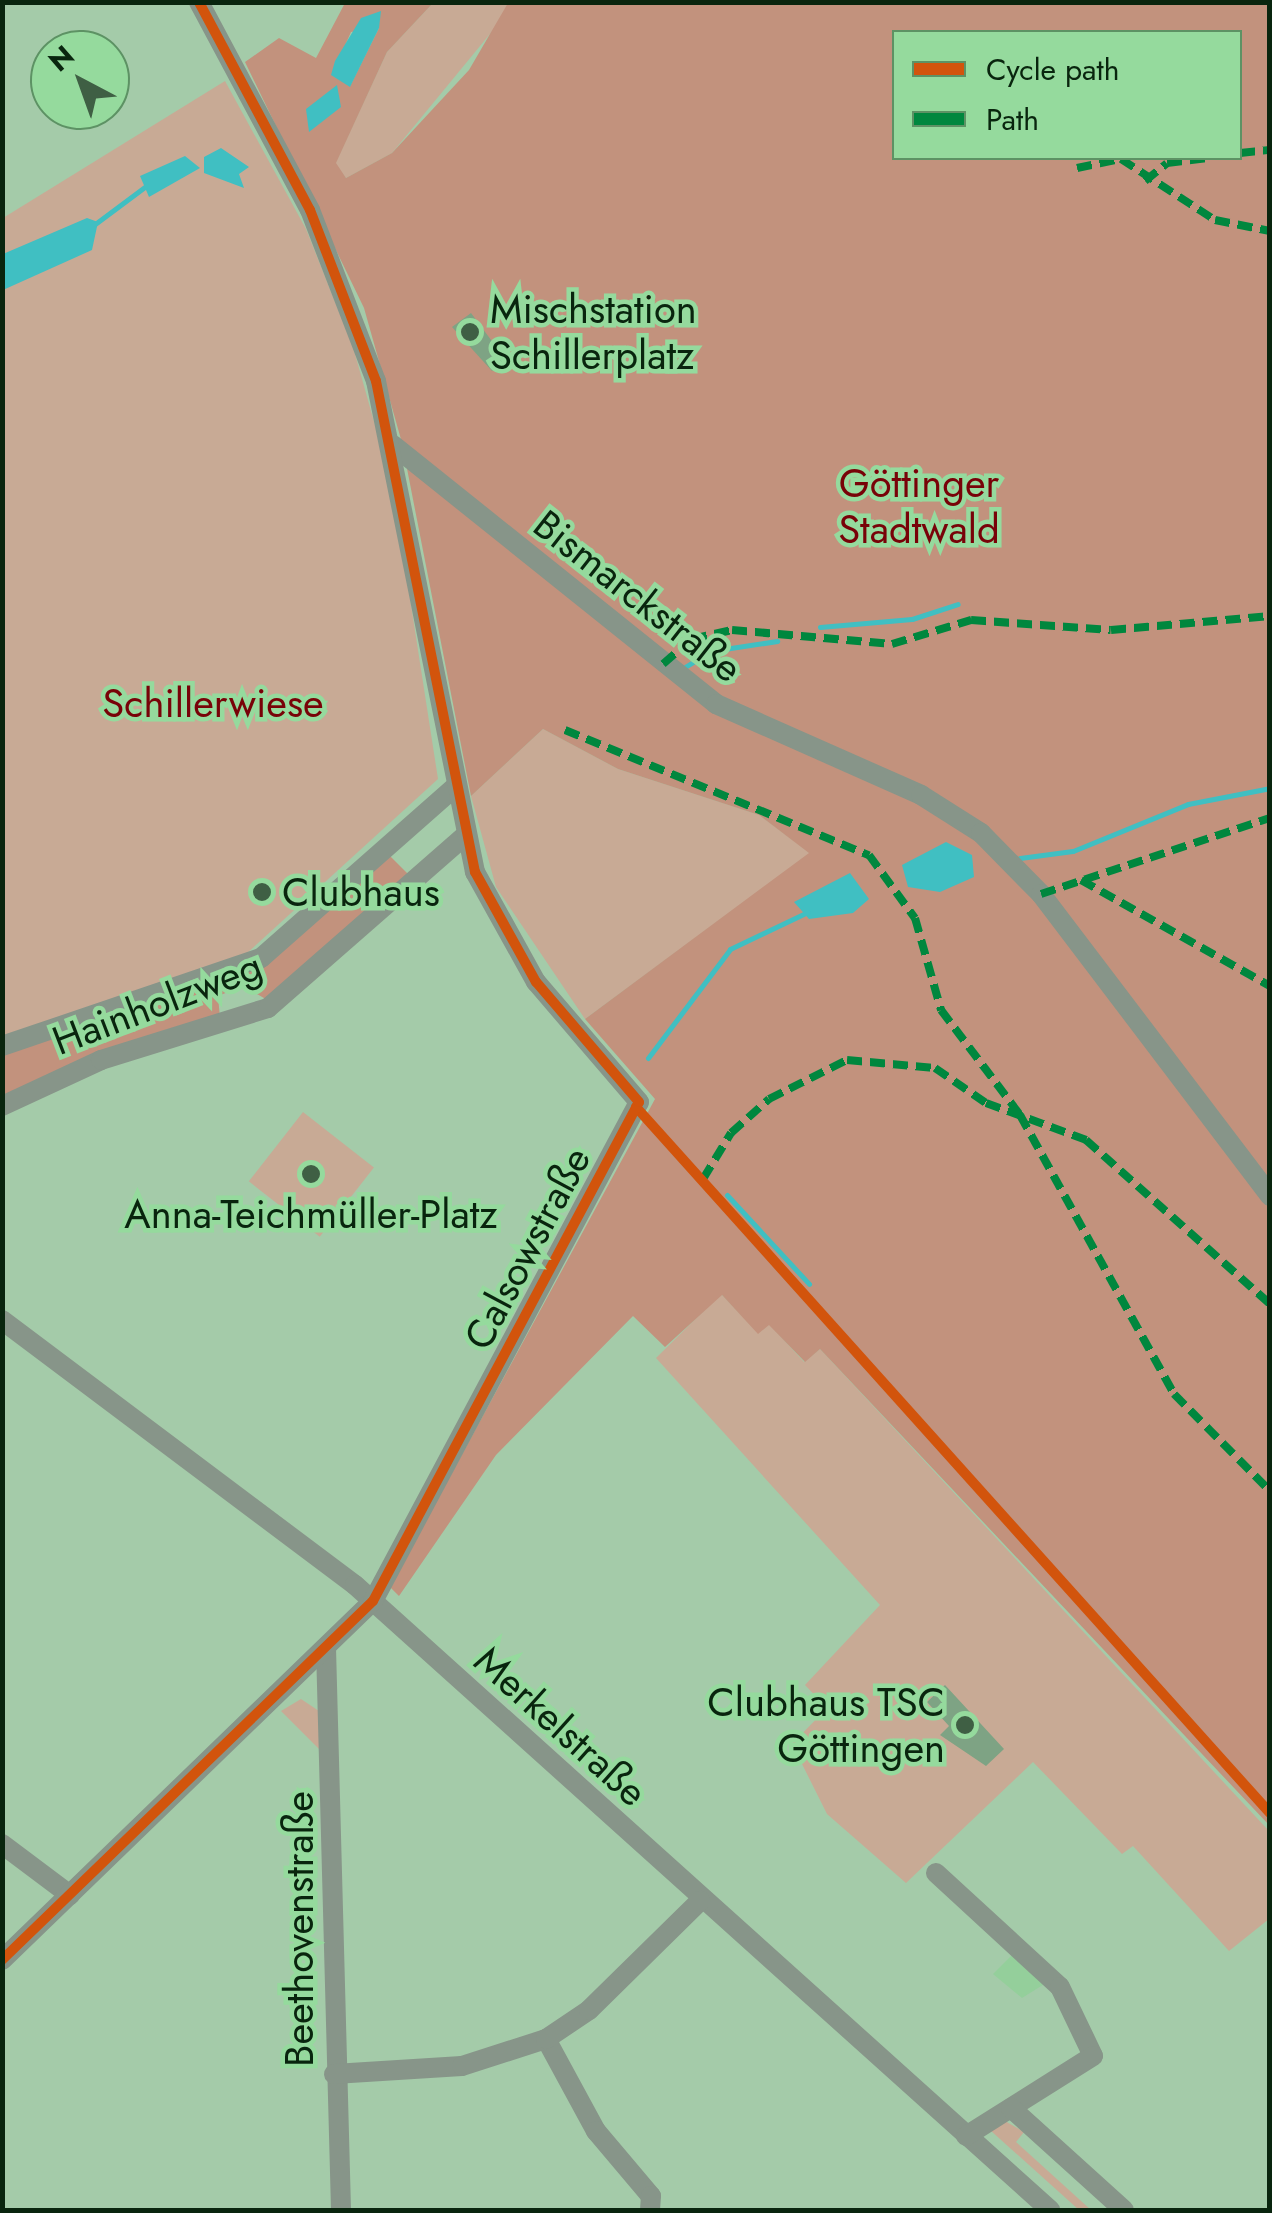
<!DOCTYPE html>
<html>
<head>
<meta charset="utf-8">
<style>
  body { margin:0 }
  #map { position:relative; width:1272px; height:2213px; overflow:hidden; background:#a4cba9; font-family:Jost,sans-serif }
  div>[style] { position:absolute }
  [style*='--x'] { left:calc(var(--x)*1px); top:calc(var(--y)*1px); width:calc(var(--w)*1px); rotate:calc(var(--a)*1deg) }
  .built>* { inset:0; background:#94cf9b }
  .green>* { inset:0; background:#c8aa95; transform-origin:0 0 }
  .forest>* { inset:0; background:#c2927d }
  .water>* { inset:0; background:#40bfc2 }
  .stream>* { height:5px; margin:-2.5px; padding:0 2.5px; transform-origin:2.5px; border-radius:2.5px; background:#40bfc2 }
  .building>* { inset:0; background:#7ea384 }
  .minor>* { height:20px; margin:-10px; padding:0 10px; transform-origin:10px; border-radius:10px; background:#879589 }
  .quiet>* { height:8px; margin-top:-4px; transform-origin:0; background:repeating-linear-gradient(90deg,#00873e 0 15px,transparent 0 23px) }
  .cycleway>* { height:10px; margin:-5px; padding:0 5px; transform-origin:5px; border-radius:5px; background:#d2540c }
  .dots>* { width:28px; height:28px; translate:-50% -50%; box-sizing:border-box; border:5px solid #95da9d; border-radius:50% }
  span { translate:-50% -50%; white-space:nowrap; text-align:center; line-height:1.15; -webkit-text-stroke:9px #95da9d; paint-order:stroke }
  .poi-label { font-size:40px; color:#09250e }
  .left { translate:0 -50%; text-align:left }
  .right { translate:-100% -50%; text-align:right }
  .park-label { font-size:40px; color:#780208 }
  .street-label { font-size:40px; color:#09250e }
  .frame { position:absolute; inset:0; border:5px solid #09250e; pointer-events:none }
  .legend { position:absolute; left:892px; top:30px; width:350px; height:130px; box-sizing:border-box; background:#95da9d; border:2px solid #5d9264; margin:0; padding:12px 18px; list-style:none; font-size:30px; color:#09250e }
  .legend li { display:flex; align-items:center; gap:20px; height:50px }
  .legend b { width:50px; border:2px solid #5d9264 }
  .north { position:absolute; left:30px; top:30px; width:100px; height:100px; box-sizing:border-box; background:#95da9d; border:2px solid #5d9264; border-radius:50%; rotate:319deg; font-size:28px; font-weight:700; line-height:40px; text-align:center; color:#09250e }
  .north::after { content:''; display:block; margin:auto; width:35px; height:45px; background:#3f5f44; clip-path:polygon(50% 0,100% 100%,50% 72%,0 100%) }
</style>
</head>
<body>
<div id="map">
  <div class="built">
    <div style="clip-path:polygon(1014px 1953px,1046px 1983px,1022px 1998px,993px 1974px)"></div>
  </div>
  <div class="green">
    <div style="clip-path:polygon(433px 3px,508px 3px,508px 12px,392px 153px,346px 178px,335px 164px,387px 52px)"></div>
    <div style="clip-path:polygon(225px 81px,306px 229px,353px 347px,393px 489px,438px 779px,234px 965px,3px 1040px,3px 218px)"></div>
    <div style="clip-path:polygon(543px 729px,618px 769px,759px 815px,810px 853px,585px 1019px,496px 887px,471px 796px)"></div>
    <div style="left:303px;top:1112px;width:90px;height:88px;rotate:38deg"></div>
    <div style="clip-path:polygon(721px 1294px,758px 1333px,769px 1324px,804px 1362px,820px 1349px,1269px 1831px,1269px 1919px,1229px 1951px,1133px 1846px,1122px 1854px,1033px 1762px,906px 1883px,827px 1814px,792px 1744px,827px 1708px,805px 1685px,880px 1605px,656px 1358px)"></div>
    <div style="clip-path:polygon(301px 1699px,319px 1711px,320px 1750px,281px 1711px)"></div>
    <div style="clip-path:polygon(1005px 2121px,1024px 2132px,1016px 2142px,1091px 2210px,1079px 2210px,990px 2130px)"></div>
  </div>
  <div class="forest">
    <div style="clip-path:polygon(evenodd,345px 3px,433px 3px,387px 52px,336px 163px,346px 178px,392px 153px,469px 70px,508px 3px,1269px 3px,1269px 1825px,820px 1349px,805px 1362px,769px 1325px,758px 1334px,722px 1295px,665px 1347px,633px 1316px,496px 1455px,399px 1596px,390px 1587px,655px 1099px,585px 1019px,809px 853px,759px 815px,618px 769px,543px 729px,471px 796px,402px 443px,364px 308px,245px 62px,279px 38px,316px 58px,345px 3px,379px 28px,350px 86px,332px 75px,351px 32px,379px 28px,345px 3px,894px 32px,1240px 32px,1240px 158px,894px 158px,894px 32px)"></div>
    <div style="clip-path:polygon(388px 854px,410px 876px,269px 1001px,243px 986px,218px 996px,220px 1018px,3px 1102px,3px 1055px,262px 965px)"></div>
  </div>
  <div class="water">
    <div style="clip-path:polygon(381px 11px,379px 28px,350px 87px,331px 75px,335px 61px,361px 18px)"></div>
    <div style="clip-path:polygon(337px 85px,341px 107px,309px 132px,306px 109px)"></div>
    <div style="clip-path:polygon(221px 148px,249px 167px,239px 174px,244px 188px,204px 173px,204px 157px)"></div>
    <div style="clip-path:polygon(185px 156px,200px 168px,149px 197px,140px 176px)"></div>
    <div style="clip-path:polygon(87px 218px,98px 222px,92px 250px,3px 290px,3px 254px)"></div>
    <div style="clip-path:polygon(946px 842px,972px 855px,974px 877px,940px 892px,908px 887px,902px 865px)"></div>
    <div style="clip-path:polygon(850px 873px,869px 899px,853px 913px,809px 919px,794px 902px)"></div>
  </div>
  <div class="stream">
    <div style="--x:95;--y:224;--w:64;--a:-36.7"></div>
    <div style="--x:820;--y:627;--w:92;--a:-5"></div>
    <div style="--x:912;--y:619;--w:48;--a:-18.1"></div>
    <div style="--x:685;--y:667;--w:31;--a:-32"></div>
    <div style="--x:711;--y:651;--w:67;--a:-8.6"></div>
    <div style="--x:1020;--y:858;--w:53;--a:-7.5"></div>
    <div style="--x:1073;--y:851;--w:124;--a:-22.2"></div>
    <div style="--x:1188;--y:804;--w:84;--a:-11"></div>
    <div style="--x:648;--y:1058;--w:136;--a:-53"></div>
    <div style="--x:730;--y:949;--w:86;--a:-25.4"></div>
    <div style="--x:727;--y:1195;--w:121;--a:47.3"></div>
  </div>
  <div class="building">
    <div style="clip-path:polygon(471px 313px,506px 360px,492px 371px,452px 327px)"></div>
    <div style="clip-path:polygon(945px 1685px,1004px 1749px,986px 1766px,940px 1735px,949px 1726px,927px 1702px)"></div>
  </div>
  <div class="minor">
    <div style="--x:393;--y:445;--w:414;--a:38.7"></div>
    <div style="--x:716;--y:704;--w:224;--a:23.9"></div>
    <div style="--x:921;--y:795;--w:71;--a:32.3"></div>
    <div style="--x:981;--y:833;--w:86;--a:45.5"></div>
    <div style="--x:1041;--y:894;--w:379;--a:52.8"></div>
    <div style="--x:2;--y:1046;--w:274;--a:-18.8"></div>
    <div style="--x:261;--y:958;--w:257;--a:-41.4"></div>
    <div style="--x:2;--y:1106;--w:109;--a:-24.9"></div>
    <div style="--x:101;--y:1060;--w:175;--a:-17.3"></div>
    <div style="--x:268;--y:1008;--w:259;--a:-41.2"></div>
    <div style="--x:2;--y:1320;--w:441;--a:36.9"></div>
    <div style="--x:355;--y:1585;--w:935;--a:41.96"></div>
    <div style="--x:326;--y:1648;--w:562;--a:88.47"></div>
    <div style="--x:2;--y:1844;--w:85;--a:36.9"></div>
    <div style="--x:936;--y:1873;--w:168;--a:42.6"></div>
    <div style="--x:1060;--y:1987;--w:76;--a:64.4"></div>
    <div style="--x:1093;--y:2056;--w:150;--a:147.8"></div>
    <div style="--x:2;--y:1960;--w:516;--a:-44.06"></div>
    <div style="--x:373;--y:1601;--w:565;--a:-61.94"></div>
    <div style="--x:639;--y:1102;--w:158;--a:-130.6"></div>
    <div style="--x:536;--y:982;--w:126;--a:-119"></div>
    <div style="--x:475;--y:872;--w:501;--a:-101.4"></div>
    <div style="--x:376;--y:381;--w:183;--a:-111.1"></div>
    <div style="--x:310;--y:210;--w:236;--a:-118.1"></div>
    <div style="--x:546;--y:2039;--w:105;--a:61.5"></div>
    <div style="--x:596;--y:2131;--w:85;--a:49.8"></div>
    <div style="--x:651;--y:2196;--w:14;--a:94"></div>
    <div style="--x:334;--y:2074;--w:128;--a:-3.6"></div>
    <div style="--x:462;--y:2066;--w:88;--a:-17.8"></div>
    <div style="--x:546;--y:2039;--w:52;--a:-34"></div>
    <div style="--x:589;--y:2010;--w:156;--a:-44.5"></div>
    <div style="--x:1011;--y:2108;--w:152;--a:42.1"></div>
  </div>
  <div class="quiet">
    <div style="--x:1240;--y:153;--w:30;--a:-6"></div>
    <div style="--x:1077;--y:168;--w:45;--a:-11.6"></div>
    <div style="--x:1121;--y:159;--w:112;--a:33"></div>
    <div style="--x:1215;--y:220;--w:56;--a:11.3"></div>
    <div style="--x:1145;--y:181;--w:28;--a:-39"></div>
    <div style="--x:1167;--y:163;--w:41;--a:-7"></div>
    <div style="--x:663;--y:664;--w:38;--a:-41"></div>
    <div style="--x:692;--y:639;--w:41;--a:-12.7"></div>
    <div style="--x:732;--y:630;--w:161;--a:5"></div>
    <div style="--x:892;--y:644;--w:83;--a:-16.9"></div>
    <div style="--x:971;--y:620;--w:140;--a:4.1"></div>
    <div style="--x:1111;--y:630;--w:160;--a:-5"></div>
    <div style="--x:565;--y:730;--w:329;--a:22.4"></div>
    <div style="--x:869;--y:855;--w:78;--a:53.9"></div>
    <div style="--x:915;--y:918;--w:96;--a:74.2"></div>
    <div style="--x:941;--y:1010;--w:131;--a:53"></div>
    <div style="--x:1020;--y:1115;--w:319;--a:61.1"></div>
    <div style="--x:1174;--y:1394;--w:136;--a:45.3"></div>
    <div style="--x:1081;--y:880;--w:217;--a:29.3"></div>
    <div style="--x:1041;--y:894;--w:241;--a:-18.4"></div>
    <div style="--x:703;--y:1179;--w:54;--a:-58.7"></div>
    <div style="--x:731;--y:1133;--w:51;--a:-41.8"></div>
    <div style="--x:769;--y:1099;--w:87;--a:-26.6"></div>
    <div style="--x:847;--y:1060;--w:88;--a:5.2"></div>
    <div style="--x:935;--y:1068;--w:62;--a:34.5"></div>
    <div style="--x:986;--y:1103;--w:107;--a:20.3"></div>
    <div style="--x:1086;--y:1140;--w:246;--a:41.7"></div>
  </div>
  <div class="cycleway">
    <div style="--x:636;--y:1107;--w:949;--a:48.08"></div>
    <div style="--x:2;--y:1960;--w:516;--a:-44.06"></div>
    <div style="--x:373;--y:1601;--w:565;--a:-61.94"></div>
    <div style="--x:639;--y:1102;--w:158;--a:-130.6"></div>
    <div style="--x:536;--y:982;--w:126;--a:-119"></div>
    <div style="--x:475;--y:872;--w:501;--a:-101.4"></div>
    <div style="--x:376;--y:381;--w:183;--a:-111.1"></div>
    <div style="--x:310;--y:210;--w:236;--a:-118.1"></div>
  </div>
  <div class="dots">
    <div style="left:470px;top:332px;background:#3f5f44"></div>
    <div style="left:262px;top:892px;background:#3f5f44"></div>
    <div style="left:311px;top:1174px;background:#3f5f44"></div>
    <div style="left:965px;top:1725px;background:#3f5f44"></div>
  </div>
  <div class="poi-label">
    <span class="left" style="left:490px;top:332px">Mischstation<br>Schillerplatz</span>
    <span class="left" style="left:282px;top:892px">Clubhaus</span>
    <span style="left:311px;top:1214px">Anna-Teichmüller-Platz</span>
    <span class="right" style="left:945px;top:1725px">Clubhaus TSC<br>Göttingen</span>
  </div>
  <div class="park-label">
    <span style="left:919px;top:506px">Göttinger<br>Stadtwald</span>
    <span style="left:213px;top:703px">Schillerwiese</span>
  </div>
  <div class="street-label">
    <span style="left:638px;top:596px;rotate:38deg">Bismarckstraße</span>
    <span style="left:157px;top:1003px;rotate:-21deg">Hainholzweg</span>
    <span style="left:527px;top:1248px;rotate:-62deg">Calsowstraße</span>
    <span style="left:561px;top:1726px;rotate:42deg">Merkelstraße</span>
    <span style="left:299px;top:1929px;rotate:-90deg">Beethovenstraße</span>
  </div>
  <div class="frame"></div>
  <ul class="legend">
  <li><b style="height:12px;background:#d2540c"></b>Cycle path</li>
  <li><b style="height:12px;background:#00873e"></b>Path</li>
  </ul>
  <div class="north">N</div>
</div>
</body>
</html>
